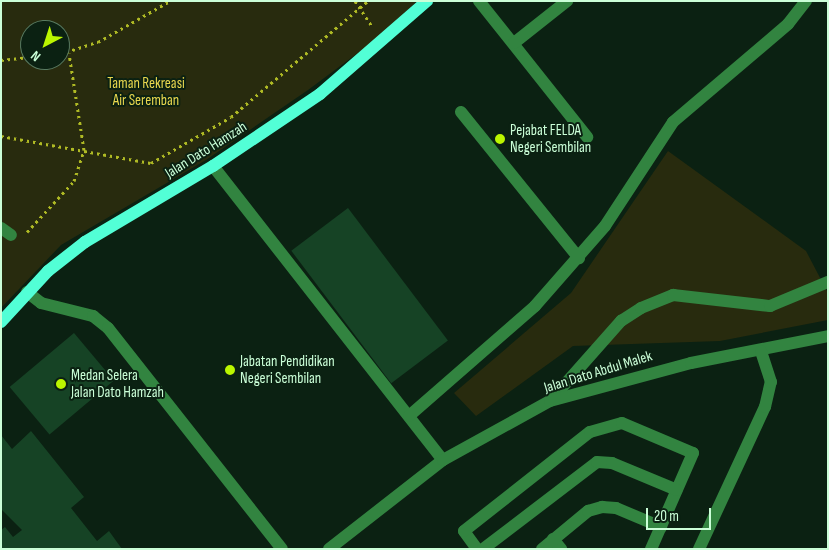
<!DOCTYPE html>
<html>
<head>
<meta charset="utf-8">
<style>
  body { margin:0 }
  #map { position:relative; width:829px; height:550px; overflow:hidden; background:#0b2112; font-family:"Sofia Sans Condensed",sans-serif }
  div>[style] { position:absolute }
  [style*='--x'] { left:calc(var(--x)*1px); top:calc(var(--y)*1px); width:calc(var(--w)*1px); rotate:calc(var(--a)*1deg) }
  .green>* { inset:0; background:#282b0e }
  .building>* { inset:0; background:#164325; transform-origin:0 0 }
  .path>* { height:3px; margin-top:-1.5px; transform-origin:0; background:repeating-linear-gradient(90deg,#afba24 0 2.5px,transparent 0 6.5px) }
  .minor>* { height:12px; margin:-6px; padding:0 6px; transform-origin:6px; border-radius:6px; background:#328440 }
  .major>* { height:12px; margin:-6px; padding:0 6px; transform-origin:6px; border-radius:6px; background:#52ffd6 }
  .dots>* { width:14px; height:14px; translate:-50% -50%; box-sizing:border-box; border:2px solid #0b2112; border-radius:50% }
  span { translate:-50% -50%; white-space:nowrap; text-align:center; line-height:1.15; -webkit-text-stroke:4px #0b2112; paint-order:stroke }
  .park-label { font-size:15px; color:#e8d74e }
  .poi-label { font-size:15px; color:#cbffd8 }
  .left { translate:0 -50%; text-align:left }
  .street-label { font-size:15px; color:#cbffd8 }
  .frame { position:absolute; inset:0; border:2px solid #cbffd8; pointer-events:none }
  .north { position:absolute; left:20px; top:20px; width:50px; height:50px; box-sizing:border-box; background:#0b2112; border:1px solid #587a61; border-radius:50%; rotate:220deg; font-size:14px; font-weight:700; line-height:20px; text-align:center; color:#cbffd8 }
  .north::after { content:''; display:block; margin:auto; width:18px; height:22px; background:#bbf600; clip-path:polygon(50% 0,100% 100%,50% 72%,0 100%) }
  .scale { position:absolute; left:646px; top:508px; width:65px; height:22px; box-sizing:border-box; border:2px solid #cbffd8; border-top:0; padding-left:6px; font-size:15px; line-height:18px; white-space:nowrap; color:#cbffd8; -webkit-text-stroke:4px #0b2112; paint-order:stroke }
</style>
</head>
<body>
<div id="map">
  <div class="green">
    <div style="clip-path:polygon(evenodd,1px 1px,417px 1px,386px 32px,308px 90px,206px 160px,61px 245px,1px 308px,1px 1px,30px 30px,60px 30px,60px 60px,30px 60px,30px 30px)"></div>
    <div style="clip-path:polygon(668px 151px,806px 251px,828px 293px,828px 320px,720px 341px,573px 346px,476px 416px,454px 393px,571px 293px)"></div>
  </div>
  <div class="building">
    <div style="left:348px;top:208px;width:166px;height:71px;rotate:53deg"></div>
    <div style="left:74px;top:333px;width:62px;height:84px;rotate:50deg"></div>
    <div style="clip-path:polygon(31px 431px,84px 497px,71px 508px,97px 541px,109px 531px,122px 549px,1px 549px,1px 530px,5px 527px,13px 537px,22px 530px,1px 509px,1px 435px,12px 449px)"></div>
  </div>
  <div class="path">
    <div style="--x:355;--y:1;--w:32;--a:56"></div>
    <div style="--x:60;--y:54;--w:40;--a:-18"></div>
    <div style="--x:98;--y:42;--w:83;--a:-29.7"></div>
    <div style="--x:1;--y:60;--w:29;--a:-6"></div>
    <div style="--x:1;--y:136;--w:152;--a:10.2"></div>
    <div style="--x:151;--y:163;--w:92;--a:-29.9"></div>
    <div style="--x:231;--y:117;--w:180;--a:-40.3"></div>
    <div style="--x:27;--y:232;--w:69;--a:-47.3"></div>
    <div style="--x:74;--y:181;--w:33;--a:-72"></div>
    <div style="--x:84;--y:150;--w:98;--a:-98.8"></div>
  </div>
  <div class="minor">
    <div style="--x:479;--y:1;--w:174;--a:51.5"></div>
    <div style="--x:514;--y:43;--w:68;--a:-38.4"></div>
    <div style="--x:461;--y:112;--w:188;--a:51.1"></div>
    <div style="--x:213;--y:166;--w:373;--a:52"></div>
    <div style="--x:1;--y:228;--w:12;--a:35"></div>
    <div style="--x:27;--y:292;--w:18;--a:38"></div>
    <div style="--x:41;--y:303;--w:54;--a:14"></div>
    <div style="--x:93;--y:316;--w:19;--a:39"></div>
    <div style="--x:108;--y:328;--w:281;--a:51.8"></div>
    <div style="--x:551;--y:400;--w:106;--a:-48.5"></div>
    <div style="--x:621;--y:321;--w:24;--a:-33"></div>
    <div style="--x:641;--y:308;--w:35;--a:-22"></div>
    <div style="--x:673;--y:295;--w:98;--a:6.5"></div>
    <div style="--x:770;--y:306;--w:63;--a:-22.5"></div>
    <div style="--x:409;--y:416;--w:167;--a:-41.1"></div>
    <div style="--x:535;--y:306;--w:106;--a:-48.8"></div>
    <div style="--x:605;--y:226;--w:124;--a:-56.8"></div>
    <div style="--x:673;--y:122;--w:151;--a:-40.4"></div>
    <div style="--x:788;--y:24;--w:29;--a:-52"></div>
    <div style="--x:553;--y:539;--w:13;--a:51"></div>
    <div style="--x:329;--y:549;--w:145;--a:-38"></div>
    <div style="--x:443;--y:460;--w:122;--a:-28.9"></div>
    <div style="--x:550;--y:401;--w:146;--a:-15.1"></div>
    <div style="--x:691;--y:363;--w:140;--a:-11.1"></div>
    <div style="--x:477;--y:549;--w:22;--a:-126"></div>
    <div style="--x:464;--y:531;--w:160;--a:-38.2"></div>
    <div style="--x:590;--y:432;--w:33;--a:-16"></div>
    <div style="--x:622;--y:423;--w:77;--a:22.9"></div>
    <div style="--x:693;--y:453;--w:105;--a:113.6"></div>
    <div style="--x:483;--y:549;--w:143;--a:-37.3"></div>
    <div style="--x:597;--y:462;--w:15;--a:4"></div>
    <div style="--x:612;--y:463;--w:70;--a:22.6"></div>
    <div style="--x:542;--y:549;--w:60;--a:-39.6"></div>
    <div style="--x:588;--y:511;--w:15;--a:-16"></div>
    <div style="--x:602;--y:507;--w:14;--a:4"></div>
    <div style="--x:616;--y:508;--w:49;--a:22.9"></div>
    <div style="--x:699;--y:549;--w:157;--a:-65.1"></div>
    <div style="--x:765;--y:407;--w:26;--a:-77"></div>
    <div style="--x:771;--y:382;--w:32;--a:-108"></div>
  </div>
  <div class="major">
    <div style="--x:1;--y:322;--w:69;--a:-47.3"></div>
    <div style="--x:48;--y:271;--w:47;--a:-38.1"></div>
    <div style="--x:85;--y:242;--w:149;--a:-30.7"></div>
    <div style="--x:213;--y:166;--w:129;--a:-33.9"></div>
    <div style="--x:320;--y:94;--w:142;--a:-41"></div>
  </div>
  <div class="dots">
    <div style="left:500px;top:139px;background:#bbf600"></div>
    <div style="left:230px;top:370px;background:#bbf600"></div>
    <div style="left:61px;top:384px;background:#bbf600"></div>
  </div>
  <div class="park-label">
    <span style="left:146px;top:92px">Taman Rekreasi<br>Air Seremban</span>
  </div>
  <div class="poi-label">
    <span class="left" style="left:510px;top:139px">Pejabat FELDA<br>Negeri Sembilan</span>
    <span class="left" style="left:240px;top:370px">Jabatan Pendidikan<br>Negeri Sembilan</span>
    <span class="left" style="left:71px;top:384px">Medan Selera<br>Jalan Dato Hamzah</span>
  </div>
  <div class="street-label">
    <span style="left:206px;top:150px;rotate:-32deg">Jalan Dato Hamzah</span>
    <span style="left:598px;top:372px;rotate:-17deg">Jalan Dato Abdul Malek</span>
  </div>
  <div class="frame"></div>
  <div class="north">N</div>
  <div class="scale">20 m</div>
</div>
</body>
</html>
